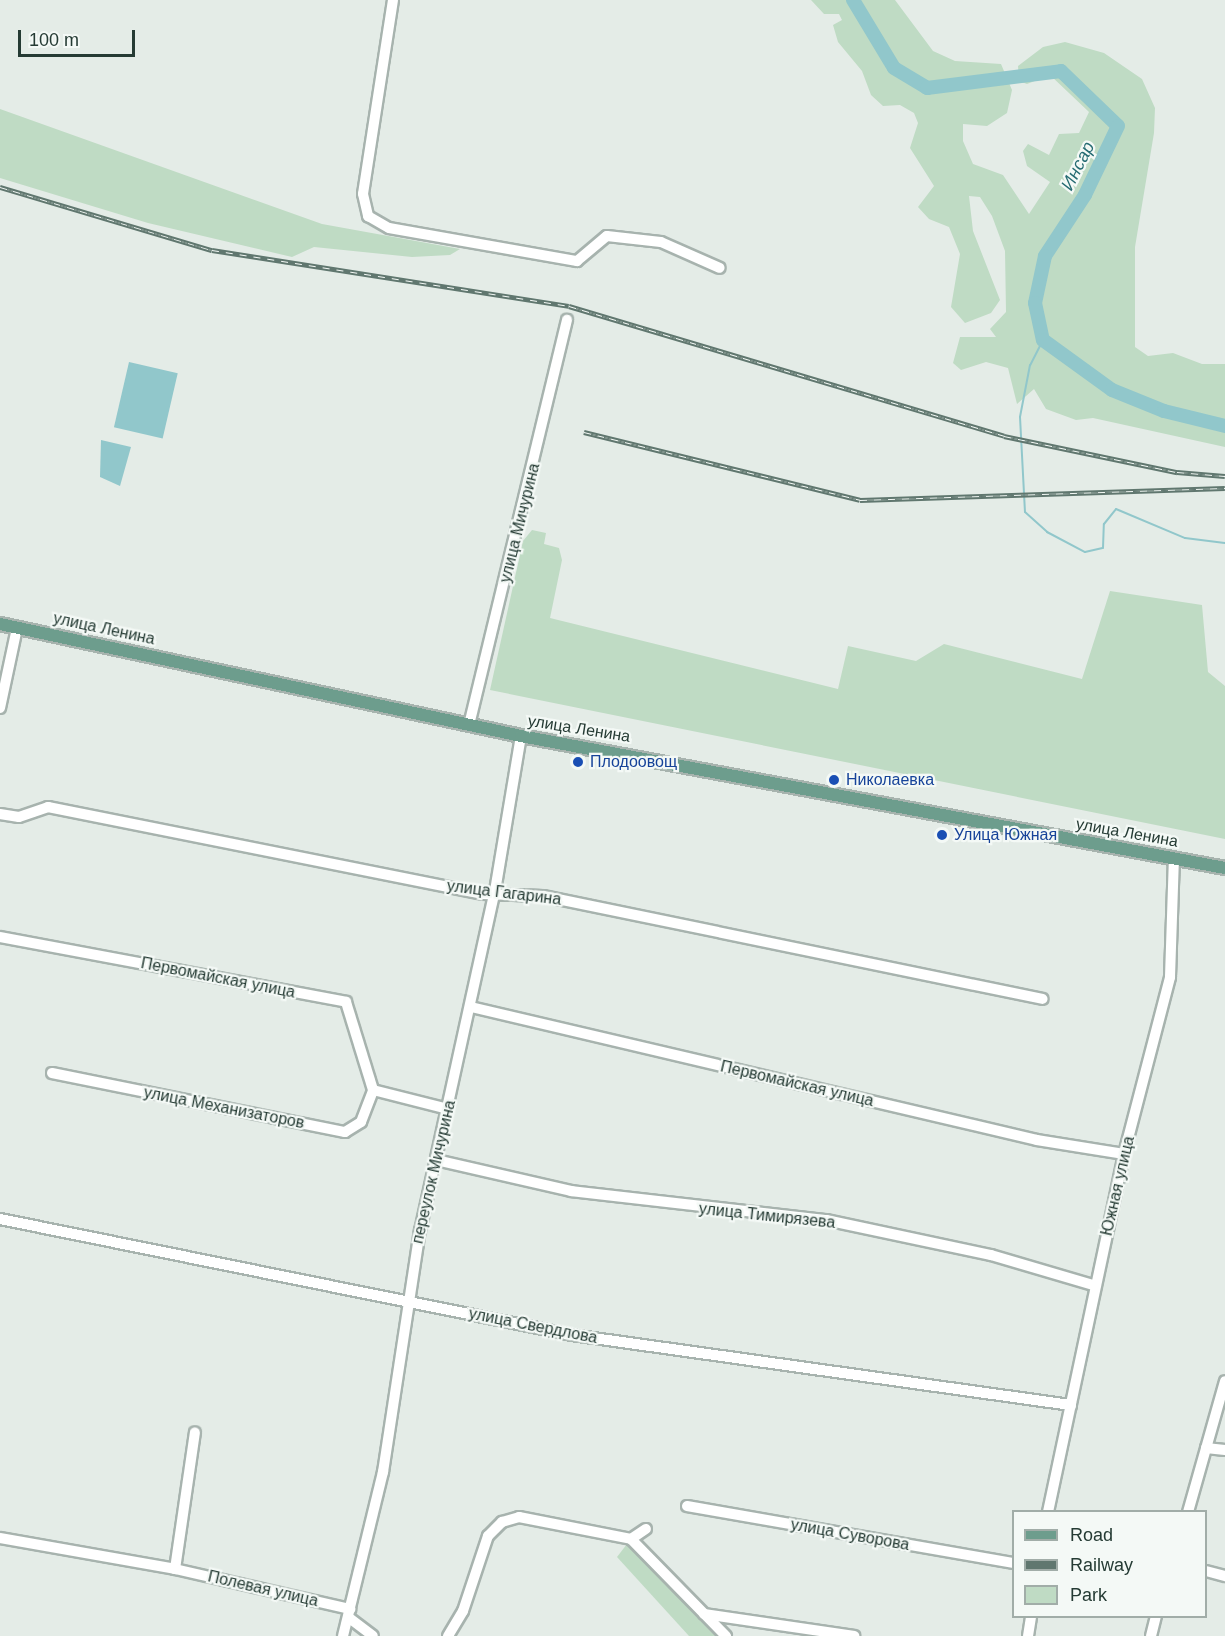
<!DOCTYPE html>
<html>
<head>
<meta charset="utf-8">
<style>
  body { margin:0 }
  #map { position:relative; width:1225px; height:1636px; overflow:hidden; background:#e4ece7; font-family:Arial,sans-serif }
  div>[style] { position:absolute }
  [style*='--x'] { left:calc(var(--x)*1px); top:calc(var(--y)*1px); width:calc(var(--w)*1px); rotate:calc(var(--a)*1deg) }
  .green>* { inset:0; background:#bfdbc4 }
  .water>* { inset:0; background:#91c7cb; transform-origin:0 0 }
  .stream>* { height:2px; margin:-1px; padding:0 1px; transform-origin:1px; border-radius:1px; background:#91c7cb }
  .river>* { height:14px; margin:-7px; padding:0 7px; transform-origin:7px; border-radius:7px; background:#91c7cb }
  .roads { filter:drop-shadow(2px 0 #a7b3ae) drop-shadow(-2px 0 #a7b3ae) drop-shadow(0 2px #a7b3ae) drop-shadow(0 -2px #a7b3ae) }
  .minor>* { height:10px; margin:-5px; padding:0 5px; transform-origin:5px; border-radius:5px; background:#fff }
  .major>* { height:12px; margin:-6px; padding:0 6px; transform-origin:6px; border-radius:6px; background:#6d9d8d }
  .rail>* { height:4.5px; margin-top:-2.25px; transform-origin:0; background:repeating-linear-gradient(90deg,#f4f9f6 0 7px,#60776f 0 14px); box-sizing:border-box; border-block:2px solid #60776f }
  .dots>* { width:16px; height:16px; translate:-50% -50%; box-sizing:border-box; border:3px solid #f4f9f6; border-radius:50% }
  span { translate:-50% -50%; white-space:nowrap; text-align:center; line-height:1.15; -webkit-text-stroke:4.5px #f4f9f6; paint-order:stroke }
  .street-label { font-size:16px; color:#253b34 }
  .transit-label { font-size:16px; color:#164399 }
  .left { translate:0 -50%; text-align:left }
  .water-label { font-size:18px; color:#256b72; font-style:italic }
  .legend { position:absolute; left:1012px; top:1510px; width:195px; height:108px; box-sizing:border-box; background:#f4f9f6; border:2px solid #a1ada8; margin:0; padding:8px 10px; list-style:none; font-size:18px; color:#253b34 }
  .legend li { display:flex; align-items:center; gap:12px; height:30px }
  .legend b { width:30px; border:2px solid #a1ada8 }
  .scale { position:absolute; left:18px; top:30px; width:117px; height:27px; box-sizing:border-box; border:3px solid #253b34; border-top:0; padding-left:8px; font-size:18px; line-height:21px; white-space:nowrap; color:#253b34; -webkit-text-stroke:4px #f4f9f6; paint-order:stroke }
</style>
</head>
<body>
<div id="map">
  <div class="green">
    <div style="clip-path:polygon(811px 0,895px 0,933px 51px,955px 61px,1001px 64px,1012px 90px,1007px 113px,987px 126px,963px 124px,963px 141px,973px 164px,1003px 175px,1029px 214px,1050px 182px,1027px 166px,1023px 151px,1028px 144px,1049px 155px,1059px 134px,1079px 133px,1089px 112px,1050px 75px,1027px 84px,1019px 81px,1018px 66px,1043px 47px,1065px 42px,1104px 53px,1142px 79px,1155px 108px,1154px 133px,1135px 247px,1135px 347px,1148px 356px,1173px 353px,1202px 364px,1225px 364px,1225px 447px,1093px 418px,1076px 420px,1046px 409px,1034px 389px,1017px 404px,1008px 368px,986px 362px,961px 370px,953px 363px,960px 337px,996px 337px,990px 329px,1006px 312px,1005px 251px,992px 216px,980px 197px,969px 196px,973px 231px,1000px 300px,991px 313px,965px 323px,951px 307px,960px 254px,949px 227px,929px 219px,918px 207px,934px 186px,910px 148px,918px 123px,914px 113px,900px 105px,883px 106px,871px 95px,862px 71px,838px 42px,833px 25px,842px 20px,839px 14px,824px 14px)"></div>
    <div style="clip-path:polygon(0 109px,322px 224px,460px 249px,450px 255px,412px 257px,314px 247px,292px 257px,148px 223px,0 178px)"></div>
    <div style="clip-path:polygon(532px 530px,546px 533px,544px 544px,559px 548px,562px 560px,550px 618px,838px 689px,848px 646px,916px 661px,944px 644px,1082px 679px,1110px 591px,1202px 605px,1208px 672px,1225px 686px,1225px 839px,490px 690px,523px 541px)"></div>
    <div style="clip-path:polygon(627px 1544px,721px 1636px,689px 1636px,617px 1557px)"></div>
  </div>
  <div class="water">
    <div style="left:129px;top:362px;width:50px;height:67px;rotate:13deg"></div>
    <div style="clip-path:polygon(101px 440px,131px 447px,120px 486px,100px 477px)"></div>
  </div>
  <div class="stream">
    <div style="--x:1043;--y:340;--w:28;--a:117"></div>
    <div style="--x:1030;--y:365;--w:53;--a:100.9"></div>
    <div style="--x:1020;--y:417;--w:95;--a:87"></div>
    <div style="--x:1025;--y:512;--w:30;--a:42"></div>
    <div style="--x:1047;--y:532;--w:43;--a:27.8"></div>
    <div style="--x:1085;--y:552;--w:18;--a:-13"></div>
    <div style="--x:1103;--y:548;--w:24;--a:-88"></div>
    <div style="--x:1104;--y:524;--w:19;--a:-51"></div>
    <div style="--x:1116;--y:509;--w:75;--a:22.8"></div>
    <div style="--x:1185;--y:538;--w:40;--a:7.1"></div>
  </div>
  <div class="river">
    <div style="--x:853;--y:0;--w:79;--a:58.9"></div>
    <div style="--x:894;--y:68;--w:39;--a:31"></div>
    <div style="--x:927;--y:88;--w:135;--a:-7.2"></div>
    <div style="--x:1061;--y:71;--w:79;--a:44"></div>
    <div style="--x:1118;--y:126;--w:76;--a:115.6"></div>
    <div style="--x:1085;--y:195;--w:73;--a:123.3"></div>
    <div style="--x:1045;--y:256;--w:48;--a:102"></div>
    <div style="--x:1035;--y:303;--w:38;--a:78"></div>
    <div style="--x:1043;--y:340;--w:85;--a:35.9"></div>
    <div style="--x:1112;--y:390;--w:56;--a:22"></div>
    <div style="--x:1164;--y:411;--w:63;--a:13.8"></div>
  </div>
  <div class="roads">
    <div class="minor">
      <div style="--x:393;--y:0;--w:196;--a:98.8"></div>
      <div style="--x:363;--y:194;--w:23;--a:77"></div>
      <div style="--x:368;--y:216;--w:24;--a:30"></div>
      <div style="--x:389;--y:228;--w:191;--a:10"></div>
      <div style="--x:577;--y:261;--w:39;--a:-40"></div>
      <div style="--x:607;--y:236;--w:54;--a:6.3"></div>
      <div style="--x:661;--y:242;--w:64;--a:23.8"></div>
      <div style="--x:0;--y:708;--w:82;--a:-78"></div>
      <div style="--x:469;--y:725;--w:417;--a:-76.4"></div>
      <div style="--x:0;--y:814;--w:19;--a:9"></div>
      <div style="--x:19;--y:817;--w:31;--a:-19"></div>
      <div style="--x:48;--y:807;--w:444;--a:11.3"></div>
      <div style="--x:483;--y:894;--w:60;--a:1.9"></div>
      <div style="--x:543;--y:896;--w:510;--a:11.64"></div>
      <div style="--x:0;--y:937;--w:352;--a:10.6"></div>
      <div style="--x:346;--y:1002;--w:92;--a:72.9"></div>
      <div style="--x:471;--y:1007;--w:581;--a:13.22"></div>
      <div style="--x:1037;--y:1140;--w:88;--a:9.1"></div>
      <div style="--x:52;--y:1073;--w:299;--a:11.4"></div>
      <div style="--x:345;--y:1132;--w:19;--a:-32"></div>
      <div style="--x:361;--y:1122;--w:34;--a:-69"></div>
      <div style="--x:373;--y:1090;--w:77;--a:14.2"></div>
      <div style="--x:436;--y:1160;--w:139;--a:12.9"></div>
      <div style="--x:571;--y:1191;--w:257;--a:6.5"></div>
      <div style="--x:826;--y:1220;--w:169;--a:12"></div>
      <div style="--x:991;--y:1255;--w:109;--a:16.4"></div>
      <div style="--x:0;--y:1219;--w:584;--a:11.46"></div>
      <div style="--x:572;--y:1335;--w:504;--a:7.99"></div>
      <div style="--x:1206;--y:1448;--w:19;--a:6"></div>
      <div style="--x:687;--y:1506;--w:332;--a:9.9"></div>
      <div style="--x:1048;--y:1512;--w:366;--a:-78"></div>
      <div style="--x:1124;--y:1154;--w:183;--a:-75.4"></div>
      <div style="--x:1170;--y:977;--w:118;--a:-88.1"></div>
      <div style="--x:1188;--y:1512;--w:136;--a:-74.2"></div>
      <div style="--x:0;--y:1538;--w:178;--a:10"></div>
      <div style="--x:175;--y:1569;--w:180;--a:12.9"></div>
      <div style="--x:631;--y:1539;--w:18;--a:-34"></div>
      <div style="--x:175;--y:1569;--w:138;--a:-81.7"></div>
      <div style="--x:1206;--y:1571;--w:20;--a:15"></div>
      <div style="--x:704;--y:1614;--w:152;--a:8.3"></div>
      <div style="--x:348;--y:1617;--w:31;--a:37"></div>
      <div style="--x:343;--y:1636;--w:169;--a:-76.3"></div>
      <div style="--x:383;--y:1472;--w:244;--a:-81.3"></div>
      <div style="--x:420;--y:1231;--w:348;--a:-77.6"></div>
      <div style="--x:495;--y:891;--w:157;--a:-80.5"></div>
      <div style="--x:448;--y:1636;--w:29;--a:-59"></div>
      <div style="--x:463;--y:1611;--w:79;--a:-71.6"></div>
      <div style="--x:488;--y:1536;--w:20;--a:-45"></div>
      <div style="--x:502;--y:1522;--w:18;--a:-16"></div>
      <div style="--x:519;--y:1517;--w:114;--a:11.1"></div>
      <div style="--x:631;--y:1539;--w:136;--a:45.6"></div>
      <div style="--x:1028;--y:1636;--w:20;--a:-81"></div>
      <div style="--x:1151;--y:1636;--w:21;--a:-76"></div>
    </div>
    <div class="major">
      <div style="--x:0;--y:624;--w:533;--a:12.13"></div>
      <div style="--x:521;--y:736;--w:716;--a:10.62"></div>
    </div>
  </div>
  <div class="rail">
    <div style="--x:0;--y:187;--w:221;--a:16.6"></div>
    <div style="--x:212;--y:250;--w:361;--a:8.9"></div>
    <div style="--x:569;--y:306;--w:454;--a:16.6"></div>
    <div style="--x:1004;--y:436;--w:177;--a:11.8"></div>
    <div style="--x:1177;--y:472;--w:48;--a:4.8"></div>
    <div style="--x:584;--y:432;--w:284;--a:13.8"></div>
    <div style="--x:860;--y:500;--w:365;--a:-1.9"></div>
  </div>
  <div class="dots">
    <div style="left:578px;top:762px;background:#1a4fb4"></div>
    <div style="left:834px;top:780px;background:#1a4fb4"></div>
    <div style="left:942px;top:835px;background:#1a4fb4"></div>
  </div>
  <div class="street-label">
    <span style="left:520px;top:523px;rotate:-76deg">улица Мичурина</span>
    <span style="left:104px;top:629px;rotate:12deg">улица Ленина</span>
    <span style="left:579px;top:729px;rotate:9deg">улица Ленина</span>
    <span style="left:1127px;top:833px;rotate:10deg">улица Ленина</span>
    <span style="left:504px;top:893px;rotate:7deg">улица Гагарина</span>
    <span style="left:218px;top:978px;rotate:11deg">Первомайская улица</span>
    <span style="left:797px;top:1084px;rotate:13deg">Первомайская улица</span>
    <span style="left:224px;top:1108px;rotate:11deg">улица Механизаторов</span>
    <span style="left:434px;top:1172px;rotate:-77deg">переулок Мичурина</span>
    <span style="left:1118px;top:1186px;rotate:-77deg">Южная улица</span>
    <span style="left:767px;top:1216px;rotate:6deg">улица Тимирязева</span>
    <span style="left:533px;top:1326px;rotate:11deg">улица Свердлова</span>
    <span style="left:850px;top:1535px;rotate:10deg">улица Суворова</span>
    <span style="left:263px;top:1589px;rotate:13deg">Полевая улица</span>
  </div>
  <div class="transit-label">
    <span class="left" style="left:590px;top:762px">Плодоовощ</span>
    <span class="left" style="left:846px;top:780px">Николаевка</span>
    <span class="left" style="left:954px;top:835px">Улица Южная</span>
  </div>
  <div class="water-label">
    <span style="left:1078px;top:166px;rotate:-63deg">Инсар</span>
  </div>
  <ul class="legend">
  <li><b style="height:8px;background:#6d9d8d"></b>Road</li>
  <li><b style="height:8px;background:#60776f"></b>Railway</li>
  <li><b style="height:16px;background:#bfdbc4"></b>Park</li>
  </ul>
  <div class="scale">100 m</div>
</div>
</body>
</html>
